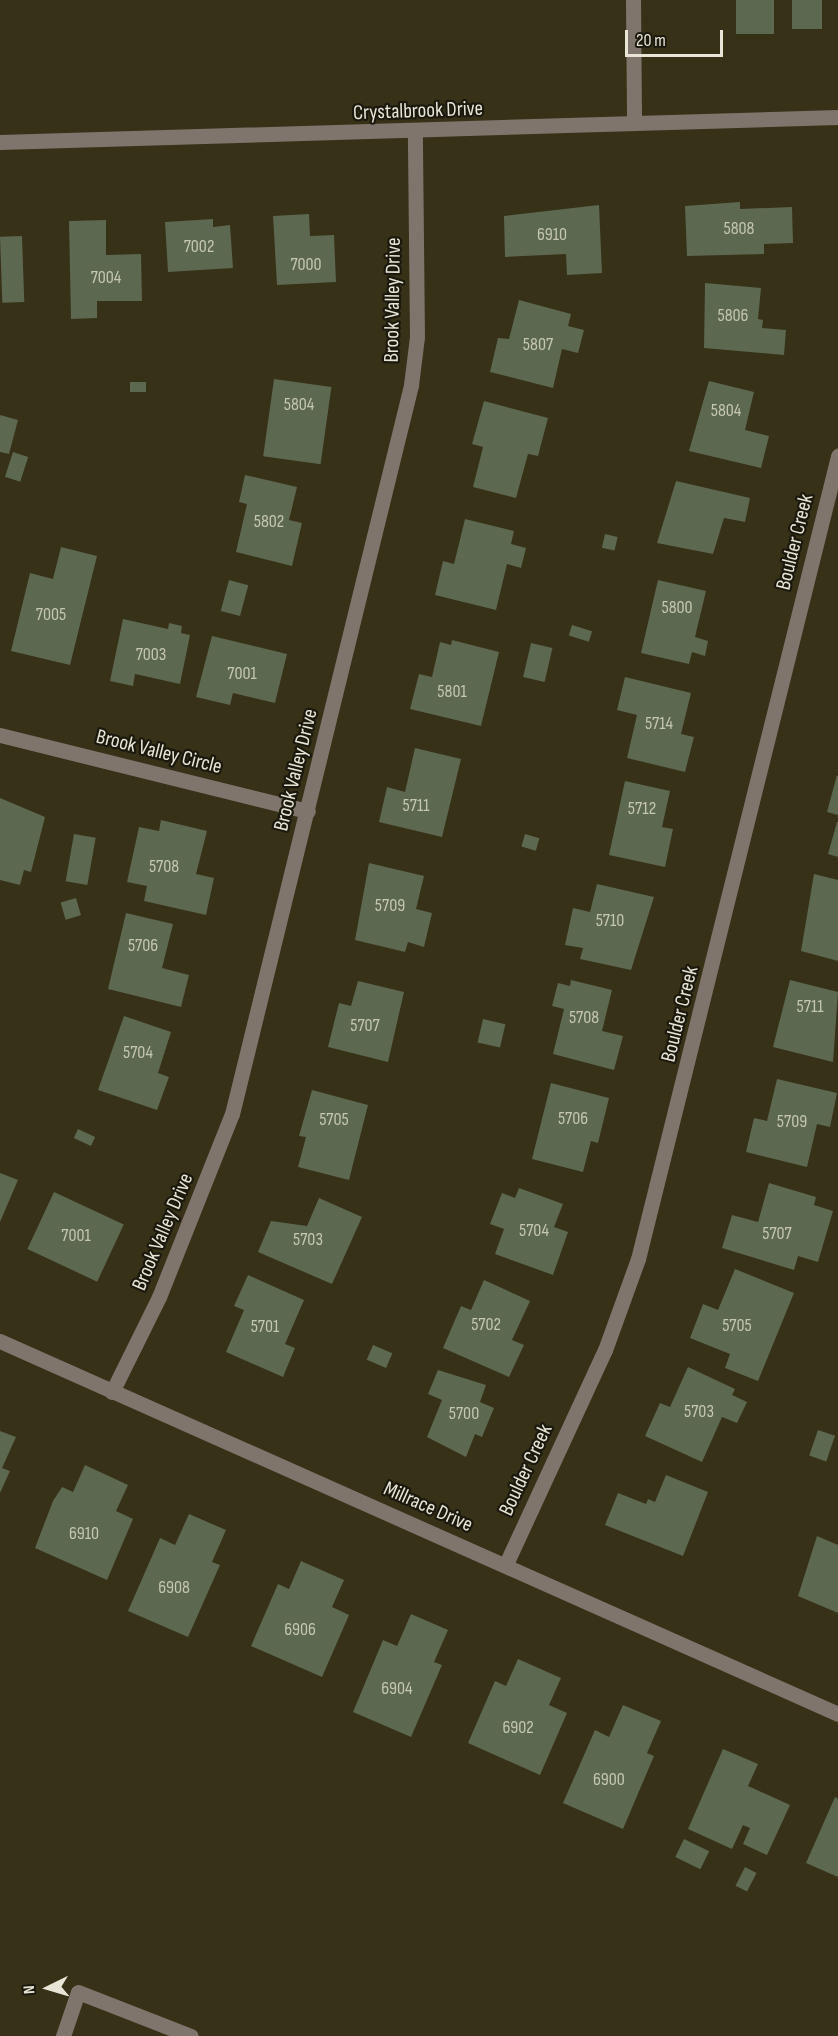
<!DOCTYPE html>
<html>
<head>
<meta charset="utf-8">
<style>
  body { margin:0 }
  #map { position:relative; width:838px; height:2036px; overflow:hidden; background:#373118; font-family:"Sofia Sans Condensed",sans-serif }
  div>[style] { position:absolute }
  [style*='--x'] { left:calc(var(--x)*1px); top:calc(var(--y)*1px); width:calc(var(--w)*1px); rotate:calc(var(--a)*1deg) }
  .building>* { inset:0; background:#5c684f; transform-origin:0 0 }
  .minor>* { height:15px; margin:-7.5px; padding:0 7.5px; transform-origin:7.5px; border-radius:7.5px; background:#7f756c }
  span { translate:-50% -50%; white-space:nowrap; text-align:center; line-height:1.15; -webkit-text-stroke:4.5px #1b190e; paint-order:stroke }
  .number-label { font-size:18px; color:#c5c6b4 }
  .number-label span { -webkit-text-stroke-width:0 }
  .street-label { font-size:21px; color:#e8e5d6 }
  .north { position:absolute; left:18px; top:1958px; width:60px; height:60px; -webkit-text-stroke:4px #1b190e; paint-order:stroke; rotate:265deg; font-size:16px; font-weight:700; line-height:24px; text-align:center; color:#e8e5d6 }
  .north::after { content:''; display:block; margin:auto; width:21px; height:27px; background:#e8e5d6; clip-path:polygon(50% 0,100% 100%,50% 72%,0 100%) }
  .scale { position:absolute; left:625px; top:30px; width:98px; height:27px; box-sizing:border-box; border:3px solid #e8e5d6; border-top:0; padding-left:8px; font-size:18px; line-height:21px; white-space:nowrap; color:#e8e5d6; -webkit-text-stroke:4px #1b190e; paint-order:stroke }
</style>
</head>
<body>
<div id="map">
  <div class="building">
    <div style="left:736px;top:0;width:38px;height:34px"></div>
    <div style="left:792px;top:0;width:30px;height:29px"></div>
    <div style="clip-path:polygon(740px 202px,740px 209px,792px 207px,793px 243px,764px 244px,764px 254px,687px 256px,685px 206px)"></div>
    <div style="clip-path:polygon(599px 205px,602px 273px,567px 275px,566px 254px,505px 257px,504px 216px)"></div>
    <div style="clip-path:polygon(309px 214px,310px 236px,334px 235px,336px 282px,277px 285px,273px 216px)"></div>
    <div style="clip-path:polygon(213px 219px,213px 227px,230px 225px,233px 268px,168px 272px,165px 222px)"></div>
    <div style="clip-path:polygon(106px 220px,106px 255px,141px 254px,142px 301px,97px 301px,97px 318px,71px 319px,69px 221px)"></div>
    <div style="left:22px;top:236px;width:66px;height:22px;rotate:88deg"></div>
    <div style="clip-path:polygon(705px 283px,761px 288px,758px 319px,763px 320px,762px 328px,786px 330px,784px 355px,704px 348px)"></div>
    <div style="clip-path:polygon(519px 300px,571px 314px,568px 326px,584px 330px,578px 353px,562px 349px,553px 388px,490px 372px,498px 338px,509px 339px)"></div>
    <div style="left:274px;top:379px;width:58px;height:78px;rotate:8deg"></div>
    <div style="clip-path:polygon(709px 381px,754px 392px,745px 430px,769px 436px,761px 468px,689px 451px)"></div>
    <div style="left:130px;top:382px;width:16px;height:10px"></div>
    <div style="clip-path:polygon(484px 401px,548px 418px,538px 456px,528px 454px,516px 498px,473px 487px,483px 447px,472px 444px)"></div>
    <div style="clip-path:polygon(0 415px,18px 420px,9px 454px,0 452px)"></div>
    <div style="left:13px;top:452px;width:16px;height:26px;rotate:18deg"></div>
    <div style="clip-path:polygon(245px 475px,297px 487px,289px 520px,302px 523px,292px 566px,236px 552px,247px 504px,239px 502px)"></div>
    <div style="clip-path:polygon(676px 481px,750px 498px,745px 522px,724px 518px,713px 554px,657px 543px)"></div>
    <div style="clip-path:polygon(465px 519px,514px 531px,511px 544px,526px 548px,521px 568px,507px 564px,496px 610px,435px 595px,443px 561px,454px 564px)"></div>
    <div style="left:605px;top:534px;width:13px;height:14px;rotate:13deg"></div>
    <div style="clip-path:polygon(61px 547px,97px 556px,70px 665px,11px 651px,30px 573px,53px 579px)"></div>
    <div style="left:229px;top:580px;width:20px;height:32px;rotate:15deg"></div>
    <div style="clip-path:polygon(658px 580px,706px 591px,695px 637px,708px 641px,705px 656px,692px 652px,689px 664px,641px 653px)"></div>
    <div style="clip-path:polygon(123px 619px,168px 629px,169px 623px,182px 626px,181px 633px,190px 635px,180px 684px,135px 674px,133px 686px,110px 681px)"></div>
    <div style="left:572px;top:625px;width:21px;height:11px;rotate:17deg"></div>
    <div style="clip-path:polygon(212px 636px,287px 654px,275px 703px,233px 693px,230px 705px,196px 697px)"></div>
    <div style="clip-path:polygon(452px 640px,499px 652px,481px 726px,410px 709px,419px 674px,432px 677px,440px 642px,451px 645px)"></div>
    <div style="left:531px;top:643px;width:22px;height:35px;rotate:13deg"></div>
    <div style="clip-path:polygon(625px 677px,691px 693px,681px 734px,694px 737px,685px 772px,627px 758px,637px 715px,617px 710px)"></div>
    <div style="clip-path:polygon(415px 748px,461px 759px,442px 837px,379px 822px,387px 787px,405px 792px)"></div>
    <div style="clip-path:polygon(837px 775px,838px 776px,838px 815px,827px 812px)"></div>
    <div style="clip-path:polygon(625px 781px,670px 791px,662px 827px,673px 829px,665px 867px,609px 855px)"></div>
    <div style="clip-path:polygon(0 798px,45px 817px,31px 872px,24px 870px,20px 885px,0 880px)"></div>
    <div style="clip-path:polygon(161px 820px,207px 831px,196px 874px,214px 878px,206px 915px,144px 901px,147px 886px,127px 882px,139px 827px,159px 831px)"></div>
    <div style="clip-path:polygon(837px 822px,838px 822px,838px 857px,828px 854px)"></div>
    <div style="left:74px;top:834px;width:22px;height:48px;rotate:10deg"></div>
    <div style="left:525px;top:834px;width:15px;height:13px;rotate:16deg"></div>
    <div style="clip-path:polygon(369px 863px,424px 876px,416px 909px,432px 913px,424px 947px,408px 942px,405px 952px,355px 940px)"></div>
    <div style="clip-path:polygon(814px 874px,838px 880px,838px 961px,801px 951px)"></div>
    <div style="clip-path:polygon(597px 884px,654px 897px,631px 970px,580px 959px,583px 948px,565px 945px,573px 908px,590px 912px)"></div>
    <div style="left:76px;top:898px;width:18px;height:16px;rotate:74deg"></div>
    <div style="clip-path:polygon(126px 913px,173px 924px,162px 968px,189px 975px,181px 1007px,108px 989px)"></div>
    <div style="clip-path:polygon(571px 980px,612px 990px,602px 1031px,623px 1036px,614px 1070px,553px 1054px,564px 1009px,552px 1006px,558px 983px,570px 986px)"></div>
    <div style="clip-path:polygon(790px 980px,838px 992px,833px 1062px,773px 1047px)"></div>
    <div style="clip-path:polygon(358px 981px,404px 992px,388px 1062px,328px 1047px,339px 1003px,351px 1006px)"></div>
    <div style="clip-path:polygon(124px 1016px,171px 1032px,158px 1073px,169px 1077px,157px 1110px,98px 1090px)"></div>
    <div style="left:483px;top:1019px;width:23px;height:24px;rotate:13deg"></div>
    <div style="clip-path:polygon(777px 1079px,837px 1093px,830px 1127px,817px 1124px,807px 1167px,746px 1152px,754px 1118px,767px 1121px)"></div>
    <div style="clip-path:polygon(551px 1083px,609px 1098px,598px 1143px,591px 1141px,583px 1172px,532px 1159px)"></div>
    <div style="clip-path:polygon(312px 1090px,368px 1105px,349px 1180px,298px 1167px,306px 1137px,299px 1136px)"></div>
    <div style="left:78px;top:1129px;width:19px;height:10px;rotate:25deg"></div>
    <div style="clip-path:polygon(0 1173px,18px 1180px,0 1222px)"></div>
    <div style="clip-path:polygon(769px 1183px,816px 1197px,814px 1205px,833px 1211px,818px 1262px,798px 1256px,794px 1270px,722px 1248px,732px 1215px,758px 1222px)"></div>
    <div style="clip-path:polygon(519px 1188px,563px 1204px,554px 1227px,568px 1232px,553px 1275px,495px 1254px,504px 1229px,490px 1224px,502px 1193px,515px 1198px)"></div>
    <div style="left:54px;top:1192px;width:77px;height:63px;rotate:25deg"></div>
    <div style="clip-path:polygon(319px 1198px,362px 1217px,332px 1284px,258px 1252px,271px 1221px,307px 1226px)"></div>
    <div style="clip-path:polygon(735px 1269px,794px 1293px,758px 1381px,725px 1368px,730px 1354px,690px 1338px,703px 1304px,718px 1310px)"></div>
    <div style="clip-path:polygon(248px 1275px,304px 1300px,285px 1344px,295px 1348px,283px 1377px,226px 1352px,244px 1310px,234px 1306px)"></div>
    <div style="clip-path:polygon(484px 1280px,530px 1301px,512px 1340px,524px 1345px,509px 1377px,443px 1348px,461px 1306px,471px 1310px)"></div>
    <div style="left:373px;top:1345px;width:21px;height:16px;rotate:23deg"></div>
    <div style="clip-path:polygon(688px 1367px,735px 1389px,732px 1395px,747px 1402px,737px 1423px,722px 1417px,702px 1462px,645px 1436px,660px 1403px,670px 1407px)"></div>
    <div style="clip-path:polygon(438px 1370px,486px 1385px,480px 1402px,494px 1408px,482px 1437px,475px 1434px,466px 1457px,427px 1437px,442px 1400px,428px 1394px)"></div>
    <div style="left:818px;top:1430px;width:18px;height:27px;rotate:19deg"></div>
    <div style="clip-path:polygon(0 1431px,16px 1437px,2px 1468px,10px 1471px,0 1493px)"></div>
    <div style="clip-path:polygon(85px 1465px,128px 1485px,116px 1511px,133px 1519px,107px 1580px,35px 1548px,53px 1501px,62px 1487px,73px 1492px)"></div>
    <div style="clip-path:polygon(666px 1475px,708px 1492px,683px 1556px,605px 1525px,618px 1493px,646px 1504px,648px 1499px,655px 1502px)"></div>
    <div style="clip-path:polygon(189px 1514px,226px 1530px,212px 1562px,220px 1565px,188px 1637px,128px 1611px,160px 1538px,175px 1545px)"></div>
    <div style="clip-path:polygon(817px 1536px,838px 1545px,838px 1613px,798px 1596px)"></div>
    <div style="clip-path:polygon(301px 1561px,344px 1580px,332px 1607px,349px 1615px,322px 1677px,251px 1646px,278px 1584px,289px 1589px)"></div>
    <div style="clip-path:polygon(411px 1614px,448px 1630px,434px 1662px,442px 1665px,411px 1737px,353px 1712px,383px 1640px,397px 1646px)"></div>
    <div style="clip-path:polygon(518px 1659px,561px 1678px,549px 1705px,567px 1713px,540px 1775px,468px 1743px,495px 1681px,506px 1686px)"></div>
    <div style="clip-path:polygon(623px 1705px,661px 1721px,647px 1753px,654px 1756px,623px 1829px,563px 1803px,595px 1730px,609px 1737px)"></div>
    <div style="clip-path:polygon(723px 1749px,758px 1764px,748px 1786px,790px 1805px,767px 1855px,743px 1844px,750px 1828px,743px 1825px,732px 1849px,688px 1829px)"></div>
    <div style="clip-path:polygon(835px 1797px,838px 1799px,838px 1877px,806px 1863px)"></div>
    <div style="left:684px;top:1839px;width:28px;height:20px;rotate:26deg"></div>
    <div style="left:745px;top:1867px;width:13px;height:21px;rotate:27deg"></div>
  </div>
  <div class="minor">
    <div style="--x:633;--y:0;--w:122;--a:89.5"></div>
    <div style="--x:0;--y:142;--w:838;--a:-1.71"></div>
    <div style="--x:0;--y:735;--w:317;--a:13.9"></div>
    <div style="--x:0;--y:1341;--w:917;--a:23.99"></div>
    <div style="--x:112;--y:1392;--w:106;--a:-63.7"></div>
    <div style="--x:159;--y:1297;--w:197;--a:-68.3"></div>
    <div style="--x:232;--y:1114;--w:751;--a:-76.2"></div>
    <div style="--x:411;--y:385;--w:48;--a:-82.9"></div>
    <div style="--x:417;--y:337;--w:204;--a:-90.6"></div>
    <div style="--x:506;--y:1564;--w:236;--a:-65.2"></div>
    <div style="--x:605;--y:1350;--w:97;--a:-70.1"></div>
    <div style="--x:638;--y:1259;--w:828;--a:-76.01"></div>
    <div style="--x:63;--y:2036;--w:46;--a:-71.2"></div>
    <div style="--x:78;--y:1992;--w:121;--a:21.3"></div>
  </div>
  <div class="number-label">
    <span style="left:739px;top:229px">5808</span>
    <span style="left:552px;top:235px">6910</span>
    <span style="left:199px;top:247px">7002</span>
    <span style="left:306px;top:265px">7000</span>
    <span style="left:106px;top:278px">7004</span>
    <span style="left:733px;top:316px">5806</span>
    <span style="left:538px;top:345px">5807</span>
    <span style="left:299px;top:405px">5804</span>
    <span style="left:726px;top:411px">5804</span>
    <span style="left:269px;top:522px">5802</span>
    <span style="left:677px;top:608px">5800</span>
    <span style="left:51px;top:615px">7005</span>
    <span style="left:151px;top:655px">7003</span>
    <span style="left:242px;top:674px">7001</span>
    <span style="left:452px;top:692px">5801</span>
    <span style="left:659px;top:724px">5714</span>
    <span style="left:416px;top:806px">5711</span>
    <span style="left:642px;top:809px">5712</span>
    <span style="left:164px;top:867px">5708</span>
    <span style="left:390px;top:906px">5709</span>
    <span style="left:610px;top:921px">5710</span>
    <span style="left:143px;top:946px">5706</span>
    <span style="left:810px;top:1007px">5711</span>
    <span style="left:584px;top:1018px">5708</span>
    <span style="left:365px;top:1026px">5707</span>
    <span style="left:138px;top:1053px">5704</span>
    <span style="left:573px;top:1119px">5706</span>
    <span style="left:334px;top:1120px">5705</span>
    <span style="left:792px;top:1122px">5709</span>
    <span style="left:534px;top:1231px">5704</span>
    <span style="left:777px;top:1234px">5707</span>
    <span style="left:76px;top:1236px">7001</span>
    <span style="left:308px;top:1240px">5703</span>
    <span style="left:486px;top:1325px">5702</span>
    <span style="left:737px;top:1326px">5705</span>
    <span style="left:265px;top:1327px">5701</span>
    <span style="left:699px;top:1412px">5703</span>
    <span style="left:464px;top:1414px">5700</span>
    <span style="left:84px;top:1534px">6910</span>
    <span style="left:174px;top:1588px">6908</span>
    <span style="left:300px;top:1630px">6906</span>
    <span style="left:397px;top:1689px">6904</span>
    <span style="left:518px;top:1728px">6902</span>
    <span style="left:609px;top:1780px">6900</span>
  </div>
  <div class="street-label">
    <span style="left:418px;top:111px;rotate:-2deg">Crystalbrook Drive</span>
    <span style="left:393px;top:300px;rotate:-89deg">Brook Valley Drive</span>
    <span style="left:795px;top:542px;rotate:-76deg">Boulder Creek</span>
    <span style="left:159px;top:752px;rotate:14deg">Brook Valley Circle</span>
    <span style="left:296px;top:770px;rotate:-76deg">Brook Valley Drive</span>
    <span style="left:680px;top:1014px;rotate:-76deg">Boulder Creek</span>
    <span style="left:163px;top:1232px;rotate:-67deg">Brook Valley Drive</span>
    <span style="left:526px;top:1470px;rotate:-65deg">Boulder Creek</span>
    <span style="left:428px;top:1507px;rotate:24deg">Millrace Drive</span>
  </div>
  <div class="north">N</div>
  <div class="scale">20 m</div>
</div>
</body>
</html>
